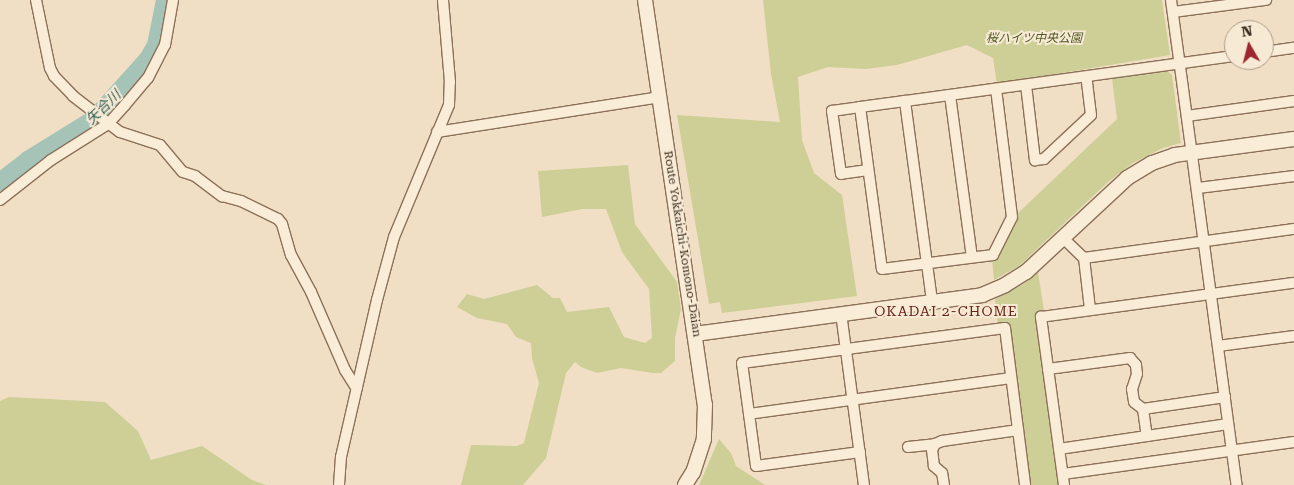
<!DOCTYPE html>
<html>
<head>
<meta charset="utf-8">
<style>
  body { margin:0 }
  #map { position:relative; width:1294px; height:485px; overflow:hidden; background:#f0dfc4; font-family:"Roboto Serif","Noto Sans JP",serif }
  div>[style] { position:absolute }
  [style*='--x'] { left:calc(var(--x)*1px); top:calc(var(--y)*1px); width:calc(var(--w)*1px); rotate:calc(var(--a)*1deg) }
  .green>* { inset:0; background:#cdcf97 }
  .river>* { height:18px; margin:-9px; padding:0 9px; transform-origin:9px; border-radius:9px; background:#a6c3b8 }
  .roads { filter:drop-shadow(1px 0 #8c7059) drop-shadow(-1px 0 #8c7059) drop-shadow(0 1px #8c7059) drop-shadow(0 -1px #8c7059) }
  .street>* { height:10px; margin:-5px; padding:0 5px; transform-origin:5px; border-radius:5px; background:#faedd7 }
  .secondary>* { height:14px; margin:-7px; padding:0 7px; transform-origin:7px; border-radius:7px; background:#faedd7 }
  span { translate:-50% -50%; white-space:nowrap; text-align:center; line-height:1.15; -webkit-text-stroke:4px #f7ead4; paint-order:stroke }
  .park-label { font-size:12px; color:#4f5823; font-style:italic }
  .street-label { font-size:12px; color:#3b2a1e }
  .water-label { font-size:14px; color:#2c5b55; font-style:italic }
  .neighbourhood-label { font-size:14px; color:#6a251b; letter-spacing:1px }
  .north { position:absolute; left:1224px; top:20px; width:50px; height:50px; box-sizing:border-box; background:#f7ead4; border:1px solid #ac9d8b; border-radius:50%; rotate:352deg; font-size:14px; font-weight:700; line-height:20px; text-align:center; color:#3b2a1e }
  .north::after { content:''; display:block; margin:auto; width:18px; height:22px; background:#9d2630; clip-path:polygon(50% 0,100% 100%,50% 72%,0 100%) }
</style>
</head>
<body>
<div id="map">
  <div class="green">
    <div style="clip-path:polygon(763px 0,1162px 0,1170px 55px,997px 84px,993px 58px,967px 45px,897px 65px,866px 69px,828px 67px,798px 77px,802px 140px,814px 173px,842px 195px,857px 296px,722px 313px,720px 302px,709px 304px,677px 115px,780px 122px,771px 74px)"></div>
    <div style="clip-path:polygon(1166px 70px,1172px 75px,1181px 143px,1163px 148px,1133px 163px,1108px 182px,1019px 266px,994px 280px,992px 259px,1015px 216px,1117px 119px,1112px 78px)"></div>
    <div style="clip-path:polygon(628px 165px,635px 224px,677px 282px,681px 309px,675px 338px,675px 361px,661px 373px,653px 373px,621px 368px,597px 373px,581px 367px,575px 362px,566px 373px,546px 458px,523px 485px,461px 485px,471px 445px,517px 446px,524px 443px,539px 383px,532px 358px,531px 343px,516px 337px,507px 324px,477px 318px,457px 307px,467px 294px,484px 299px,537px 285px,553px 298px,560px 298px,567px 312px,609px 307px,624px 337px,645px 343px,652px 338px,649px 289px,622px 252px,606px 209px,582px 209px,542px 217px,538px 171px)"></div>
    <div style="clip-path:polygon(1038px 272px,1044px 311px,1036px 313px,1059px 485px,1029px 485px,1008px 324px,998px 325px,995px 299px,1024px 284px)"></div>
    <div style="clip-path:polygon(9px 397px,105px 402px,138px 431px,151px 460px,202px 446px,252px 480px,266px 485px,0 485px,0 401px)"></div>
    <div style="clip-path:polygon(719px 439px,731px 453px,736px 466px,765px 485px,699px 485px)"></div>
  </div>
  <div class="river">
    <div style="--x:0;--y:182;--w:36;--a:-38"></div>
    <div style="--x:28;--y:160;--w:78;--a:-31.8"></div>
    <div style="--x:94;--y:119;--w:81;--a:-48"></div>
    <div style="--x:148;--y:59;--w:16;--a:-60"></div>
    <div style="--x:156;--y:45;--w:46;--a:-78.7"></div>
  </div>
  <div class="roads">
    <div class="street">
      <div style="--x:36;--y:0;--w:69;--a:78.4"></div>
      <div style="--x:50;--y:68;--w:9;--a:63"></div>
      <div style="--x:54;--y:76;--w:28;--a:46"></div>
      <div style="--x:73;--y:96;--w:59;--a:37.5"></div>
      <div style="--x:120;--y:132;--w:42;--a:18"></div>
      <div style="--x:160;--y:145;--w:35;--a:50"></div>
      <div style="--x:183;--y:172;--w:13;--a:18"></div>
      <div style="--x:195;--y:176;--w:34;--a:37"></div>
      <div style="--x:222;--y:196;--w:20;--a:15"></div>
      <div style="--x:241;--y:201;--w:41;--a:25.9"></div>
      <div style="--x:278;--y:219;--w:6;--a:51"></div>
      <div style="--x:282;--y:224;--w:32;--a:74"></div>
      <div style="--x:291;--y:255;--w:42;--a:61.6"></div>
      <div style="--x:311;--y:292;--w:85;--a:66.4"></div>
      <div style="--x:345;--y:370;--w:22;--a:58"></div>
      <div style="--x:1171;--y:0;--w:489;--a:82.3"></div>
      <div style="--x:1173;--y:12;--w:94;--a:-7.4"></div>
      <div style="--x:1264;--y:52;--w:30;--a:-8"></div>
      <div style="--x:1026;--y:85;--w:76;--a:83.2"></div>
      <div style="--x:1035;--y:160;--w:9;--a:-6"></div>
      <div style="--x:1044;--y:159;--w:64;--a:-43.1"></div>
      <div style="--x:1091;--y:115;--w:38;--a:-97"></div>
      <div style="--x:950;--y:95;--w:163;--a:82.3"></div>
      <div style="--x:860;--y:107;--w:45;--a:-7.6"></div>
      <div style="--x:1187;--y:116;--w:108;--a:-8"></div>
      <div style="--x:437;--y:132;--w:226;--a:-8.9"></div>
      <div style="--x:868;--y:170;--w:27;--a:172"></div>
      <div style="--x:841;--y:174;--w:64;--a:-98.1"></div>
      <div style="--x:832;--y:111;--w:28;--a:-8"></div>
      <div style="--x:860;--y:107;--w:163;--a:82.3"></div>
      <div style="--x:882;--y:269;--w:112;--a:-7.2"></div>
      <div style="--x:993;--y:255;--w:42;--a:-63.4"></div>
      <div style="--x:1012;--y:217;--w:129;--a:-97.1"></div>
      <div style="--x:1198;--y:188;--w:97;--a:-7.1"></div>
      <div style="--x:0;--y:200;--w:65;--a:-38.1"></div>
      <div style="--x:51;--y:160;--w:67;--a:-32.3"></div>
      <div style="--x:108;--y:124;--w:25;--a:-48"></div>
      <div style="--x:125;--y:105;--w:35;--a:-50"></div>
      <div style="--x:148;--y:78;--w:37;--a:-63"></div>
      <div style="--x:165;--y:45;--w:46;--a:-79.9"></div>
      <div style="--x:1062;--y:237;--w:30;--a:44"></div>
      <div style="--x:1084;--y:258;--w:212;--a:-7.9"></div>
      <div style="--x:1084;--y:258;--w:51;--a:83.3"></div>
      <div style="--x:932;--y:301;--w:202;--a:-97.7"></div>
      <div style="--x:905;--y:101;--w:332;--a:-7.8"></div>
      <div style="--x:841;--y:313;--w:174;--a:82.4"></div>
      <div style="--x:1218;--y:346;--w:77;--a:-7.5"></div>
      <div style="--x:1048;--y:369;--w:83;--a:-7.6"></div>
      <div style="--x:1130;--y:358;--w:9;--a:49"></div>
      <div style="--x:1136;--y:365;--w:9;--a:84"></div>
      <div style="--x:1137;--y:374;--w:16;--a:108"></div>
      <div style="--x:1132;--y:389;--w:13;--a:81"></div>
      <div style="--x:1134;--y:402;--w:11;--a:38"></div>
      <div style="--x:1143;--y:409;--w:83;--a:-8.3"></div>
      <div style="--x:1011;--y:378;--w:264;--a:172.2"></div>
      <div style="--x:749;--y:414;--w:51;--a:-97.8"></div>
      <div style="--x:742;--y:363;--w:265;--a:-7.6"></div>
      <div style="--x:1005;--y:328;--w:158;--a:82.7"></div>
      <div style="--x:1143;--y:409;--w:27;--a:82"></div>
      <div style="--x:1147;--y:436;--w:82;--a:-8.4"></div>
      <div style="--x:749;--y:414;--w:52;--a:82.3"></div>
      <div style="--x:756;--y:466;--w:105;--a:-7.7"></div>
      <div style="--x:908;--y:447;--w:27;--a:-6"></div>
      <div style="--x:1059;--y:449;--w:89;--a:-8.4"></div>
      <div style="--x:1063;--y:474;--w:233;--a:-7.9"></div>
      <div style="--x:339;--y:485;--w:28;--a:-86"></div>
      <div style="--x:341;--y:457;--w:161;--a:-77.1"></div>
      <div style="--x:377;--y:300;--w:65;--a:-74.9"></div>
      <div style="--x:394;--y:237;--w:143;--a:-67.4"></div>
      <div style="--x:449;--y:105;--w:23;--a:-88"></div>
      <div style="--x:450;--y:82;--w:82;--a:-94.9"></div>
      <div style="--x:944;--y:485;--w:12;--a:-99"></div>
      <div style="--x:942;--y:473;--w:11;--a:-139"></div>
      <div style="--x:934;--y:466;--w:16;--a:-97"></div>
      <div style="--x:932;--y:450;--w:7;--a:-63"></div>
      <div style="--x:935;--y:444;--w:8;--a:-23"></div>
      <div style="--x:942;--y:441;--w:77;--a:-8.2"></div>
      <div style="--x:1064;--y:485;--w:170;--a:-97.8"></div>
      <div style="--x:1041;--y:317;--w:255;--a:-7.7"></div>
    </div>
    <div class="secondary">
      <div style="--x:645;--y:0;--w:409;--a:81.6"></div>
      <div style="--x:705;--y:405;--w:34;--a:92"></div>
      <div style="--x:704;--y:439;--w:35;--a:108"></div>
      <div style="--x:693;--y:472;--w:15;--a:122"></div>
      <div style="--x:695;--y:334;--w:290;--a:-7.7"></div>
      <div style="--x:982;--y:295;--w:25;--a:-23"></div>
      <div style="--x:1005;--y:285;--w:25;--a:-32"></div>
      <div style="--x:1026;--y:272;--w:138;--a:-42.9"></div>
      <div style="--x:1127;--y:178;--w:29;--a:-31"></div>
      <div style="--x:1152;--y:163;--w:24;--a:-19"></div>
      <div style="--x:1175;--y:155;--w:120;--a:-7.7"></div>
    </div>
  </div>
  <div class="park-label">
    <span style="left:1034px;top:39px">桜ハイツ中央公園</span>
  </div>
  <div class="street-label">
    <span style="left:682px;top:244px;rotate:81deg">Route Yokkaichi-Komono-Daian</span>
  </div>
  <div class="water-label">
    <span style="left:103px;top:107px;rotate:-44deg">矢合川</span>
  </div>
  <div class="neighbourhood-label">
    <span style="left:946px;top:311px">OKADAI 2-CHOME</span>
  </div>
  <div class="north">N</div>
</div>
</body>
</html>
